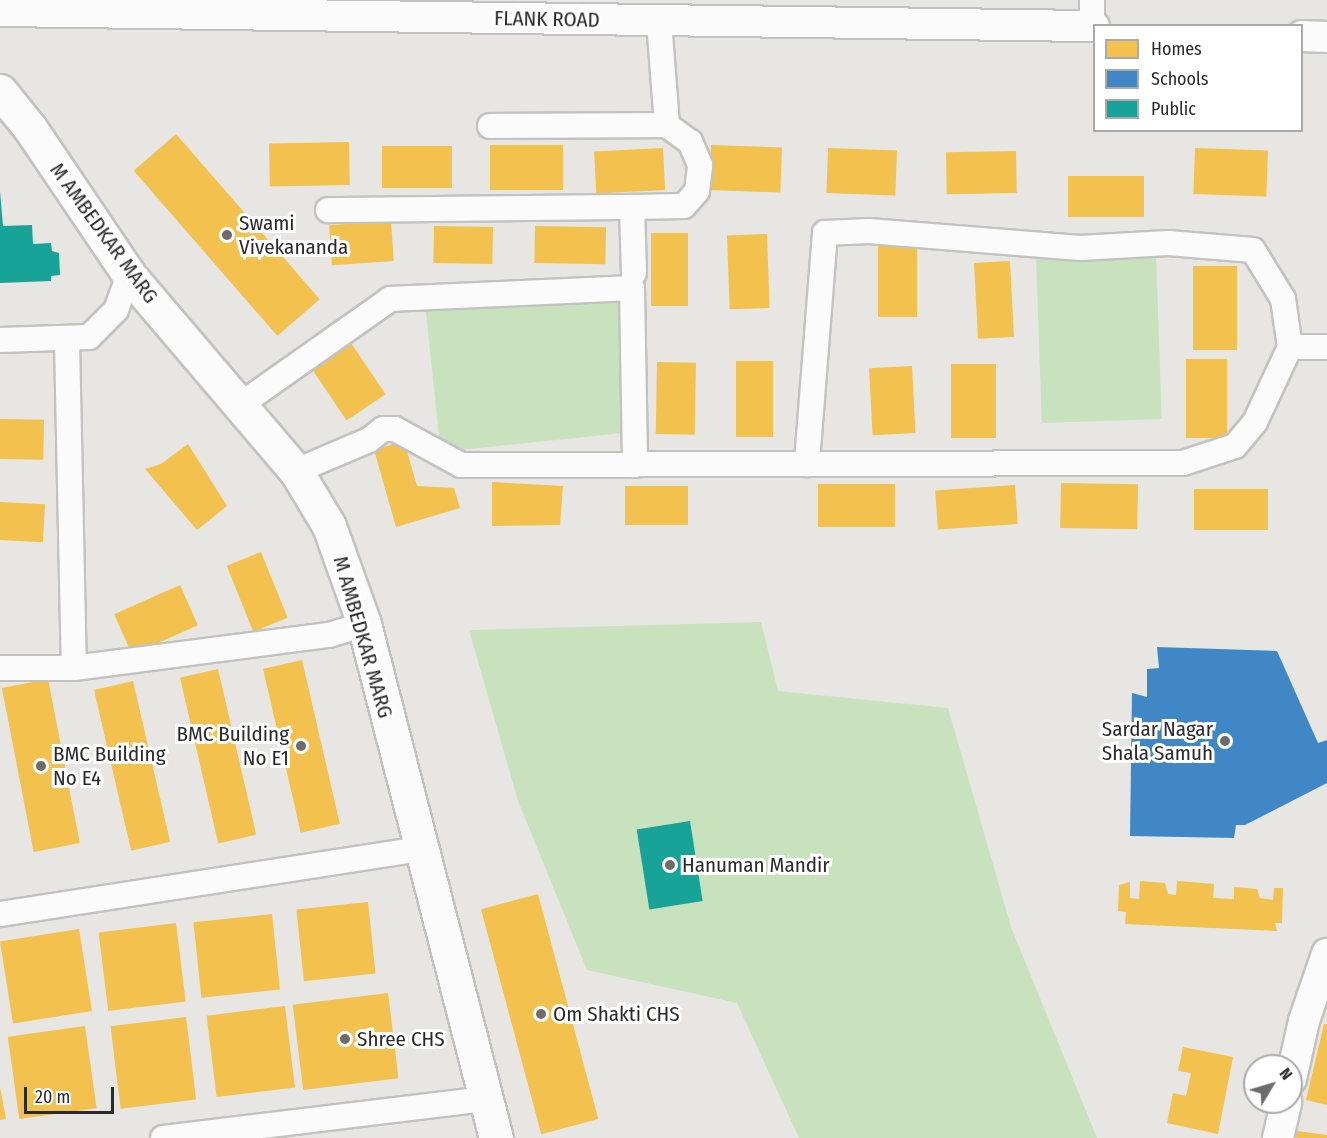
<!DOCTYPE html>
<html>
<head>
<meta charset="utf-8">
<style>
  body { margin:0 }
  #map { position:relative; width:1327px; height:1138px; overflow:hidden; background:#e8e6e2; font-family:"Fira Sans Condensed",sans-serif }
  div>[style] { position:absolute }
  [style*='--x'] { left:calc(var(--x)*1px); top:calc(var(--y)*1px); width:calc(var(--w)*1px); rotate:calc(var(--a)*1deg) }
  .green>* { inset:0; background:#c8e2bd; transform-origin:0 0 }
  .homes>* { inset:0; background:#f2c14e; transform-origin:0 0 }
  .schools>* { inset:0; background:#3f88c5 }
  .public>* { inset:0; background:#17a398; transform-origin:0 0 }
  .roads { filter:drop-shadow(2px 0 #c2c2c1) drop-shadow(-2px 0 #c2c2c1) drop-shadow(0 2px #c2c2c1) drop-shadow(0 -2px #c2c2c1) }
  .minor>* { height:24px; margin:-12px; padding:0 12px; transform-origin:12px; border-radius:12px; background:#fcfbfb }
  .tertiary>* { height:30px; margin:-15px; padding:0 15px; transform-origin:15px; border-radius:15px; background:#fcfbfb }
  .secondary>* { height:33px; margin:-16.5px; padding:0 16.5px; transform-origin:16.5px; border-radius:16.5px; background:#fcfbfb }
  .dots>* { width:16px; height:16px; translate:-50% -50%; box-sizing:border-box; border:3px solid #fff; border-radius:50% }
  span { translate:-50% -50%; white-space:nowrap; text-align:center; line-height:1.15; -webkit-text-stroke:6px #fff; paint-order:stroke }
  .street-label { font-size:21px; color:#2b2b2b }
  .poi-label { font-size:21px; color:#2b2b2b }
  .left { translate:0 -50%; text-align:left }
  .right { translate:-100% -50%; text-align:right }
  .legend { position:absolute; left:1093px; top:24px; width:210px; height:108px; box-sizing:border-box; background:#fff; border:2px solid #aaa; margin:0; padding:8px 10px; list-style:none; font-size:18px; color:#2b2b2b }
  .legend li { display:flex; align-items:center; gap:12px; height:30px }
  .legend b { width:30px; border:2px solid #aaa }
  .north { position:absolute; left:1243px; top:1054px; width:60px; height:60px; box-sizing:border-box; background:#fff; border:2px solid #aaa; border-radius:50%; rotate:52deg; font-size:16px; font-weight:700; line-height:24px; text-align:center; color:#2b2b2b }
  .north::after { content:''; display:block; margin:auto; width:21px; height:27px; background:#6d6c6b; clip-path:polygon(50% 0,100% 100%,50% 72%,0 100%) }
  .scale { position:absolute; left:24px; top:1087px; width:90px; height:27px; box-sizing:border-box; border:3px solid #2b2b2b; border-top:0; padding-left:8px; font-size:18px; line-height:21px; white-space:nowrap; color:#2b2b2b; -webkit-text-stroke:4px #fff; paint-order:stroke }
</style>
</head>
<body>
<div id="map">
  <div class="green">
    <div style="left:1156px;top:255px;width:164px;height:120px;rotate:88deg"></div>
    <div style="left:624px;top:283px;width:149px;height:200px;rotate:84deg"></div>
    <div style="clip-path:polygon(761px 622px,778px 691px,948px 708px,1011px 927px,1097px 1138px,799px 1138px,737px 1003px,587px 970px,518px 801px,469px 630px)"></div>
  </div>
  <div class="homes">
    <div style="left:176px;top:134px;width:219px;height:56px;rotate:49deg"></div>
    <div style="left:349px;top:142px;width:43px;height:80px;rotate:89deg"></div>
    <div style="left:490px;top:145px;width:73px;height:45px"></div>
    <div style="left:711px;top:145px;width:71px;height:45px;rotate:2deg"></div>
    <div style="left:382px;top:146px;width:70px;height:42px"></div>
    <div style="left:663px;top:148px;width:42px;height:69px;rotate:87deg"></div>
    <div style="left:828px;top:148px;width:69px;height:45px;rotate:2deg"></div>
    <div style="left:1195px;top:148px;width:73px;height:46px;rotate:2deg"></div>
    <div style="left:1016px;top:151px;width:42px;height:70px;rotate:89deg"></div>
    <div style="left:1068px;top:176px;width:76px;height:41px"></div>
    <div style="left:391px;top:221px;width:40px;height:62px;rotate:86deg"></div>
    <div style="left:434px;top:226px;width:59px;height:37px;rotate:1deg"></div>
    <div style="left:535px;top:226px;width:71px;height:37px;rotate:1deg"></div>
    <div style="left:651px;top:233px;width:37px;height:73px"></div>
    <div style="left:767px;top:234px;width:74px;height:40px;rotate:88deg"></div>
    <div style="left:878px;top:236px;width:39px;height:81px"></div>
    <div style="left:1010px;top:261px;width:76px;height:36px;rotate:87deg"></div>
    <div style="left:1193px;top:266px;width:44px;height:84px"></div>
    <div style="left:347px;top:337px;width:69px;height:47px;rotate:56deg"></div>
    <div style="left:1186px;top:359px;width:41px;height:79px"></div>
    <div style="left:736px;top:361px;width:37px;height:76px"></div>
    <div style="left:657px;top:362px;width:39px;height:72px;rotate:1deg"></div>
    <div style="left:951px;top:364px;width:45px;height:74px"></div>
    <div style="left:912px;top:366px;width:67px;height:43px;rotate:87deg"></div>
    <div style="left:0;top:419px;width:44px;height:40px;rotate:1deg"></div>
    <div style="clip-path:polygon(404px 441px,417px 486px,454px 488px,460px 508px,396px 527px,374px 450px)"></div>
    <div style="clip-path:polygon(188px 444px,227px 506px,197px 530px,145px 469px,161px 464px)"></div>
    <div style="clip-path:polygon(492px 482px,563px 486px,560px 525px,492px 526px)"></div>
    <div style="left:1061px;top:483px;width:77px;height:45px;rotate:1deg"></div>
    <div style="left:818px;top:484px;width:77px;height:43px"></div>
    <div style="left:1015px;top:485px;width:39px;height:80px;rotate:86deg"></div>
    <div style="left:688px;top:486px;width:39px;height:63px;rotate:90deg"></div>
    <div style="left:1194px;top:489px;width:74px;height:41px"></div>
    <div style="left:0;top:502px;width:45px;height:38px;rotate:3deg"></div>
    <div style="left:261px;top:552px;width:71px;height:37px;rotate:68deg"></div>
    <div style="left:180px;top:585px;width:44px;height:72px;rotate:66deg"></div>
    <div style="left:302px;top:660px;width:168px;height:40px;rotate:77deg"></div>
    <div style="left:218px;top:669px;width:170px;height:39px;rotate:77deg"></div>
    <div style="left:48px;top:679px;width:167px;height:47px;rotate:79deg"></div>
    <div style="left:133px;top:681px;width:165px;height:40px;rotate:77deg"></div>
    <div style="clip-path:polygon(1140px 881px,1165px 883px,1168px 894px,1176px 895px,1177px 881px,1214px 884px,1213px 898px,1234px 899px,1234px 887px,1257px 889px,1260px 898px,1273px 900px,1274px 888px,1283px 888px,1282px 923px,1275px 923px,1277px 931px,1125px 924px,1126px 912px,1118px 911px,1119px 885px,1130px 882px,1130px 898px,1139px 899px)"></div>
    <div style="left:538px;top:894px;width:233px;height:59px;rotate:75deg"></div>
    <div style="left:368px;top:902px;width:72px;height:72px;rotate:84deg"></div>
    <div style="left:272px;top:914px;width:76px;height:79px;rotate:84deg"></div>
    <div style="left:176px;top:923px;width:79px;height:78px;rotate:83deg"></div>
    <div style="left:79px;top:929px;width:83px;height:80px;rotate:81deg"></div>
    <div style="left:388px;top:993px;width:86px;height:96px;rotate:83deg"></div>
    <div style="left:285px;top:1006px;width:82px;height:79px;rotate:83deg"></div>
    <div style="left:186px;top:1017px;width:83px;height:76px;rotate:83deg"></div>
    <div style="clip-path:polygon(1324px 1024px,1327px 1024px,1327px 1105px,1306px 1100px)"></div>
    <div style="left:85px;top:1026px;width:83px;height:78px;rotate:82deg"></div>
    <div style="clip-path:polygon(1183px 1047px,1233px 1057px,1218px 1134px,1167px 1123px,1173px 1093px,1186px 1096px,1191px 1073px,1178px 1071px)"></div>
    <div style="clip-path:polygon(0 1087px,6px 1119px,0 1120px)"></div>
    <div style="clip-path:polygon(1297px 1131px,1327px 1135px,1327px 1138px,1296px 1138px)"></div>
  </div>
  <div class="schools">
    <div style="clip-path:polygon(1157px 647px,1277px 651px,1318px 743px,1327px 740px,1327px 783px,1245px 825px,1236px 825px,1234px 838px,1130px 836px,1132px 693px,1147px 697px,1147px 669px,1159px 668px)"></div>
  </div>
  <div class="public">
    <div style="clip-path:polygon(0 191px,3px 226px,32px 225px,33px 244px,51px 243px,52px 251px,59px 253px,60px 275px,51px 276px,51px 281px,0 283px)"></div>
    <div style="left:690px;top:821px;width:81px;height:54px;rotate:81deg"></div>
  </div>
  <div class="roads">
    <div class="minor">
      <div style="--x:1092;--y:0;--w:26;--a:90"></div>
      <div style="--x:490;--y:126;--w:177;--a:-0.3"></div>
      <div style="--x:632;--y:207;--w:52;--a:-1.1"></div>
      <div style="--x:684;--y:206;--w:20;--a:-49"></div>
      <div style="--x:697;--y:191;--w:26;--a:-83"></div>
      <div style="--x:700;--y:165;--w:25;--a:-113"></div>
      <div style="--x:690;--y:142;--w:29;--a:-144"></div>
      <div style="--x:667;--y:125;--w:105;--a:-94.4"></div>
      <div style="--x:328;--y:210;--w:304;--a:-0.6"></div>
      <div style="--x:632;--y:207;--w:66;--a:88.3"></div>
      <div style="--x:0;--y:340;--w:89;--a:-1.9"></div>
      <div style="--x:89;--y:337;--w:38;--a:-45"></div>
      <div style="--x:116;--y:310;--w:37;--a:-70"></div>
      <div style="--x:67;--y:341;--w:327;--a:88.8"></div>
      <div style="--x:1290;--y:347;--w:37;--a:0"></div>
      <div style="--x:240;--y:405;--w:184;--a:-35.2"></div>
      <div style="--x:390;--y:299;--w:242;--a:-2.6"></div>
      <div style="--x:632;--y:288;--w:177;--a:89"></div>
      <div style="--x:296;--y:471;--w:79;--a:-23"></div>
      <div style="--x:369;--y:440;--w:18;--a:-38"></div>
      <div style="--x:383;--y:429;--w:12;--a:0"></div>
      <div style="--x:395;--y:429;--w:75;--a:28.6"></div>
      <div style="--x:461;--y:465;--w:722;--a:-0.16"></div>
      <div style="--x:1183;--y:463;--w:55;--a:-18.1"></div>
      <div style="--x:1235;--y:446;--w:31;--a:-50"></div>
      <div style="--x:1255;--y:422;--w:83;--a:-65"></div>
      <div style="--x:1290;--y:347;--w:49;--a:-98.3"></div>
      <div style="--x:1283;--y:299;--w:57;--a:-121.5"></div>
      <div style="--x:1253;--y:250;--w:85;--a:-175.3"></div>
      <div style="--x:1168;--y:243;--w:88;--a:176.7"></div>
      <div style="--x:1080;--y:248;--w:212;--a:-175.4"></div>
      <div style="--x:869;--y:231;--w:44;--a:177.4"></div>
      <div style="--x:825;--y:233;--w:232;--a:94.5"></div>
      <div style="--x:0;--y:668;--w:74;--a:0"></div>
      <div style="--x:74;--y:668;--w:257;--a:-7.4"></div>
      <div style="--x:329;--y:635;--w:37;--a:-17"></div>
      <div style="--x:0;--y:914;--w:424;--a:-8.8"></div>
      <div style="--x:163;--y:1138;--w:322;--a:-6.9"></div>
    </div>
    <div class="tertiary">
      <div style="--x:0;--y:11;--w:1094;--a:0.79"></div>
      <div style="--x:1302;--y:36;--w:25;--a:2"></div>
      <div style="--x:1291;--y:1079;--w:59;--a:-77.4"></div>
      <div style="--x:1304;--y:1021;--w:71;--a:-71.1"></div>
      <div style="--x:1278;--y:1138;--w:37;--a:-77"></div>
    </div>
    <div class="secondary">
      <div style="--x:0;--y:91;--w:48;--a:51"></div>
      <div style="--x:30;--y:128;--w:177;--a:56"></div>
      <div style="--x:129;--y:275;--w:257;--a:49.6"></div>
      <div style="--x:296;--y:471;--w:64;--a:59"></div>
      <div style="--x:329;--y:526;--w:104;--a:70.3"></div>
      <div style="--x:364;--y:624;--w:531;--a:75.6"></div>
    </div>
  </div>
  <div class="dots">
    <div style="left:227px;top:235px;background:#6d6c6b"></div>
    <div style="left:1225px;top:741px;background:#6d6c6b"></div>
    <div style="left:301px;top:746px;background:#6d6c6b"></div>
    <div style="left:41px;top:766px;background:#6d6c6b"></div>
    <div style="left:670px;top:865px;background:#6d6c6b"></div>
    <div style="left:541px;top:1014px;background:#6d6c6b"></div>
    <div style="left:345px;top:1039px;background:#6d6c6b"></div>
  </div>
  <div class="street-label">
    <span style="left:547px;top:19px;rotate:1deg">FLANK ROAD</span>
    <span style="left:104px;top:233px;rotate:54deg">M AMBEDKAR MARG</span>
    <span style="left:363px;top:637px;rotate:74deg">M AMBEDKAR MARG</span>
  </div>
  <div class="poi-label">
    <span class="left" style="left:239px;top:235px">Swami<br>Vivekananda</span>
    <span class="right" style="left:1213px;top:741px">Sardar Nagar<br>Shala Samuh</span>
    <span class="right" style="left:289px;top:746px">BMC Building<br>No E1</span>
    <span class="left" style="left:53px;top:766px">BMC Building<br>No E4</span>
    <span class="left" style="left:682px;top:865px">Hanuman Mandir</span>
    <span class="left" style="left:553px;top:1014px">Om Shakti CHS</span>
    <span class="left" style="left:357px;top:1039px">Shree CHS</span>
  </div>
  <ul class="legend">
  <li><b style="height:16px;background:#f2c14e"></b>Homes</li>
  <li><b style="height:16px;background:#3f88c5"></b>Schools</li>
  <li><b style="height:16px;background:#17a398"></b>Public</li>
  </ul>
  <div class="north">N</div>
  <div class="scale">20 m</div>
</div>
</body>
</html>
